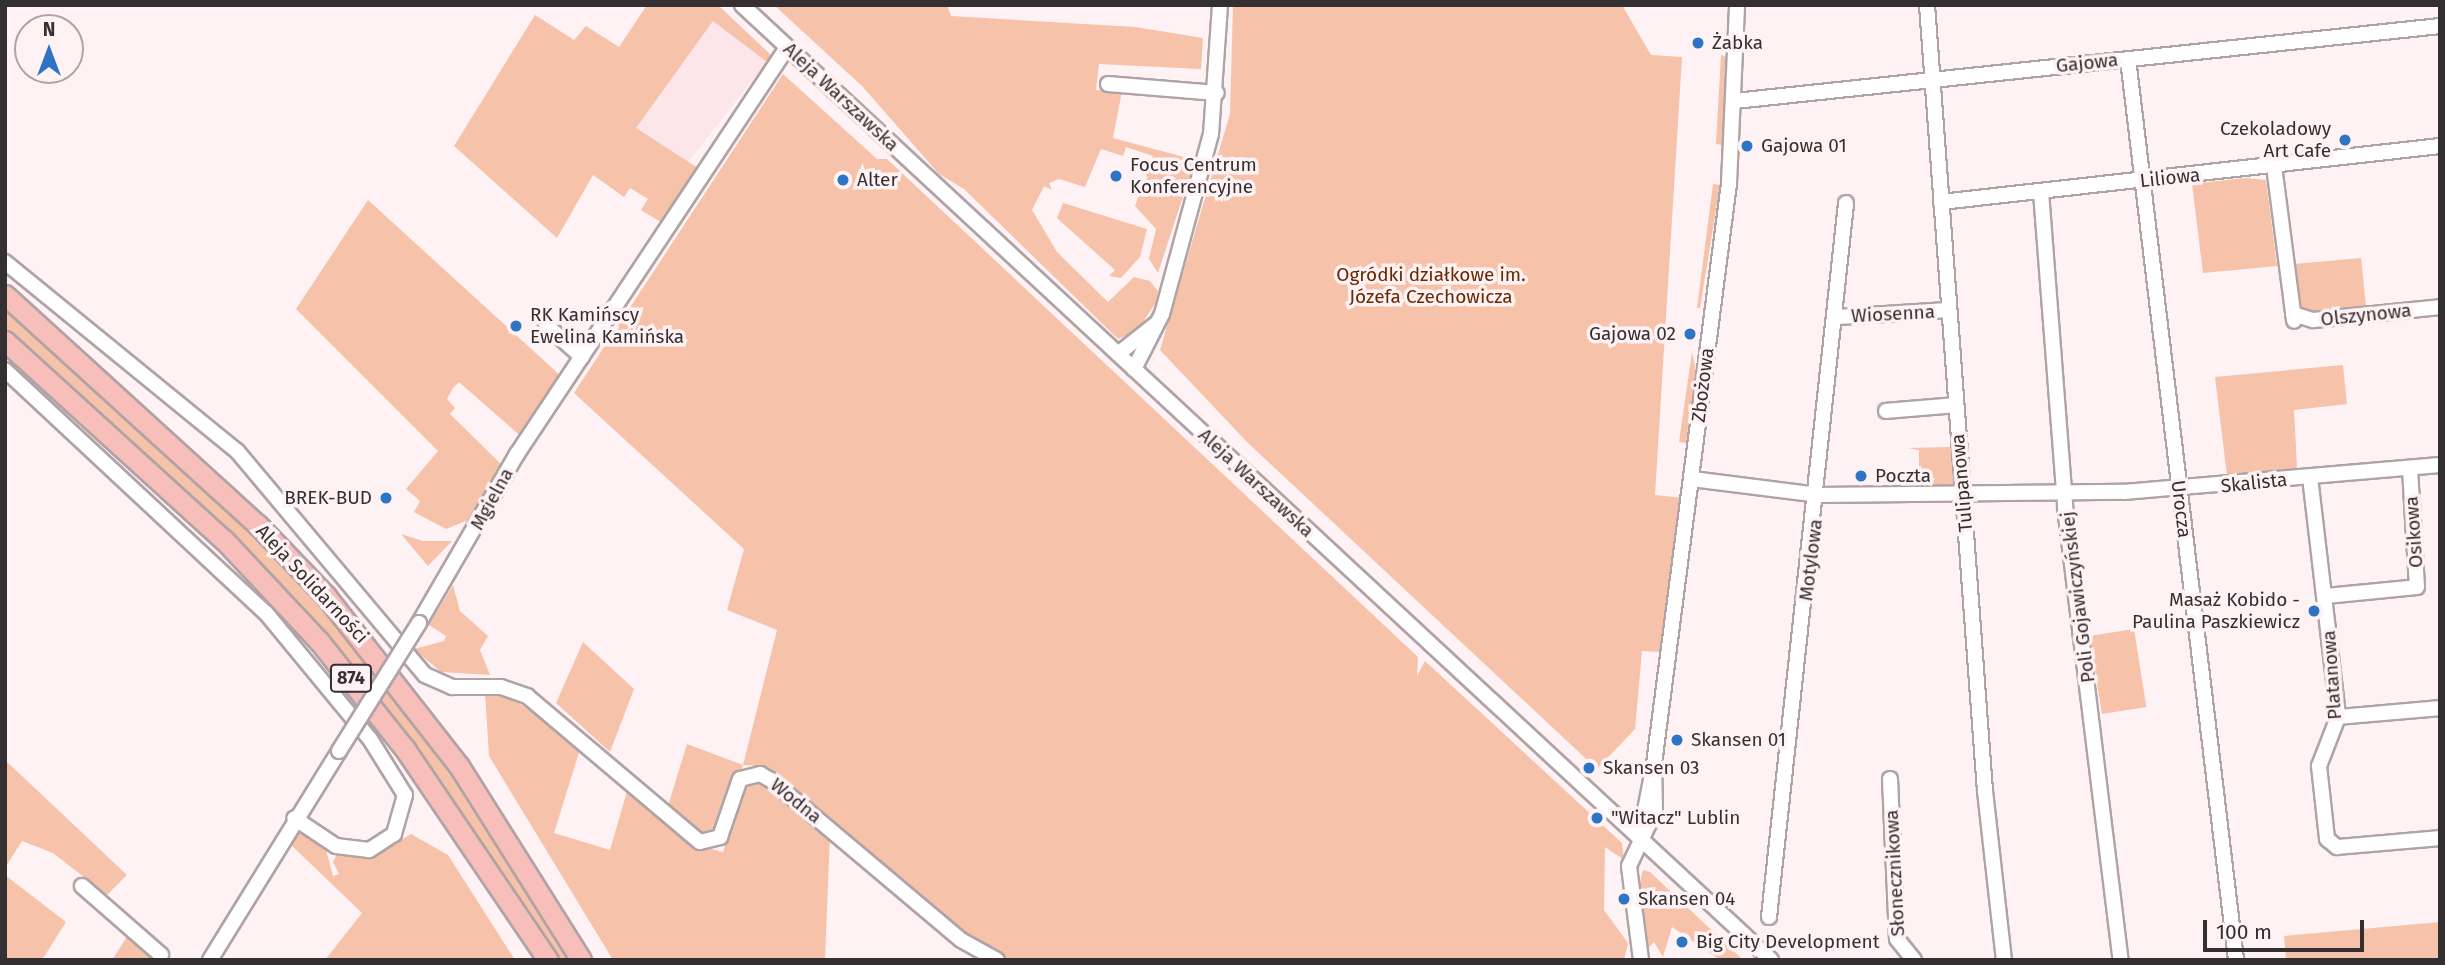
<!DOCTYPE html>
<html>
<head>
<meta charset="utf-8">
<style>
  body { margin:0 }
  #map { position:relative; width:2445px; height:965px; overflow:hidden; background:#fef2f4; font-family:"Fira Sans",sans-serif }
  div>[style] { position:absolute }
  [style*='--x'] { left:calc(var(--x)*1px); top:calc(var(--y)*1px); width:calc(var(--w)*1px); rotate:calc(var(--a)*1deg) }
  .built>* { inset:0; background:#fde6ea; transform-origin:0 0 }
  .green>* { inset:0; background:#f6c2a9; transform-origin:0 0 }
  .roads { filter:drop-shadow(2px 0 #b0a3a6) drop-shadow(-2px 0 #b0a3a6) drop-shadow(0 2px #b0a3a6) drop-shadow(0 -2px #b0a3a6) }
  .minor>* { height:14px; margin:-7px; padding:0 7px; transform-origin:7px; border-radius:7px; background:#fff }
  .major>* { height:19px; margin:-9.5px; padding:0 9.5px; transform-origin:9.5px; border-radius:9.5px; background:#f7beba }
  .bridges { filter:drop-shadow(2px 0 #b0a3a6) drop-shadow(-2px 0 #b0a3a6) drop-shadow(0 2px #b0a3a6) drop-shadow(0 -2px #b0a3a6) }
  .minor-bridge>* { height:14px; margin:-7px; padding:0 7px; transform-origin:7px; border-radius:7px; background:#fff }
  .dots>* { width:19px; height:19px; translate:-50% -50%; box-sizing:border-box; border:4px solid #fef2f4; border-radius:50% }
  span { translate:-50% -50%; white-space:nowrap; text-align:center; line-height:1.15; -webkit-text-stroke:7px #fef2f4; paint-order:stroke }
  .shield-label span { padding:2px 5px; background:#fef2f4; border:2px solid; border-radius:5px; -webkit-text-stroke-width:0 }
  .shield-label { font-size:18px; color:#342f30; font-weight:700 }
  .poi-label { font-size:19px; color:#342f30 }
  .left { translate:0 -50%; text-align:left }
  .right { translate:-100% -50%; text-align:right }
  .street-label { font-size:19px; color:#342f30 }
  .park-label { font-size:19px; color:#682900 }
  .frame { position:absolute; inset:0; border:7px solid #342f30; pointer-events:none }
  .north { position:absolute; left:14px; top:14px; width:70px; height:70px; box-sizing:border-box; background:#fef2f4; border:2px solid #ada4a6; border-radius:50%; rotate:0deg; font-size:19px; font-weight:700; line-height:28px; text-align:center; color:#342f30 }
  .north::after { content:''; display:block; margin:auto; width:24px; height:32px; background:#2d74c5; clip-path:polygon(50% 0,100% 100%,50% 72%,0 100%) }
  .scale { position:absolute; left:2203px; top:920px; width:161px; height:32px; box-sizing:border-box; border:4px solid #342f30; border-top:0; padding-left:9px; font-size:21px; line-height:24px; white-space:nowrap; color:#342f30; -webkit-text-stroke:5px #fef2f4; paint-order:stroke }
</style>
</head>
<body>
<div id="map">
  <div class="built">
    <div style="left:713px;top:20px;width:68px;height:133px;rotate:38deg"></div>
  </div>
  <div class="green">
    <div style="clip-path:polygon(647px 5px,718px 5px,771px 55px,767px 62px,713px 21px,636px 128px,698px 168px,664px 224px,641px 210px,648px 199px,630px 188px,624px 197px,593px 175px,557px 238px,454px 146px,535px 15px,574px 40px,586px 26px,619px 47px)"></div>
    <div style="clip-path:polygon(774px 5px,947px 5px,951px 16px,1135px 27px,1203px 38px,1201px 69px,1099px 64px,1096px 90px,1122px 91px,1113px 138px,1195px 160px,1158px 273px,1149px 259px,1156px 229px,1135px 206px,1153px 156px,1126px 147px,1123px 156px,1101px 149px,1085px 187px,1059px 179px,1049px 183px,1052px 190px,1044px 186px,1032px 210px,1057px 252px,1108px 302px,1134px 277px,1150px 281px,1158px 291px,1155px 304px,1137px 331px,1118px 339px,964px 189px,939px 174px,863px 87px)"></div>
    <div style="clip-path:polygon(1233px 5px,1622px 5px,1651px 55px,1682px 57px,1655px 495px,1684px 498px,1664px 652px,1642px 651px,1635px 729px,1597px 769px,1248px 443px,1160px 350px,1230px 114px)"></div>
    <div style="clip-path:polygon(1721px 55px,1728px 58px,1722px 145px,1716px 144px)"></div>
    <div style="clip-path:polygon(783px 74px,877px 159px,887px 159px,1418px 657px,1417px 676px,1425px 661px,1622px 843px,1624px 860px,1605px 847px,1604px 910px,1628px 943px,1624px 960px,1008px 960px,960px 932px,758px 766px,743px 765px,720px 833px,708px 841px,667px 809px,687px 744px,743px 765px,777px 630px,727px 610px,744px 549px,574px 393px)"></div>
    <div style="clip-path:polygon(2245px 178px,2266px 180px,2277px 266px,2203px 273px,2192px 184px)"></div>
    <div style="clip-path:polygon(1713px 184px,1720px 185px,1700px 308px,1697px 308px)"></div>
    <div style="clip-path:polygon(368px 200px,563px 378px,524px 439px,459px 382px,453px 388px,447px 399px,455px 408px,450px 414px,504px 467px,476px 517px,446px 529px,414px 512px,420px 501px,406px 489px,438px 451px,296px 309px)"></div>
    <div style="clip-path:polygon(1063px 203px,1147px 229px,1140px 257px,1121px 278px,1109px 276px,1115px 270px,1057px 218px)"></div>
    <div style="clip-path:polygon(2361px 258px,2366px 306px,2305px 312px,2299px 307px,2294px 264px)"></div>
    <div style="clip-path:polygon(5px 301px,296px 570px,433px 739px,571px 960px,557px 960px,356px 673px,5px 331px)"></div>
    <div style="clip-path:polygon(1692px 352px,1696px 371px,1686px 443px,1679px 442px)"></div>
    <div style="clip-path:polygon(2343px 365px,2347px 404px,2294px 410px,2297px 468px,2227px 476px,2215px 377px)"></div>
    <div style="clip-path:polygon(1951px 447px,1954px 486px,1911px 486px,1910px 469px,1919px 468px,1919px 450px,1908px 448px)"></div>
    <div style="clip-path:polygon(401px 534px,423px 541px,452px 541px,428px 566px)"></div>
    <div style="clip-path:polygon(453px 585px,460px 611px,488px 636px,480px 650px,490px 675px,441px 672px,414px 649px,444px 641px,446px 636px,429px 625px)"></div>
    <div style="left:2134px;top:629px;width:79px;height:45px;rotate:81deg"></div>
    <div style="clip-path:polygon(583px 642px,634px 689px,610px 752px,556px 703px)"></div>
    <div style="clip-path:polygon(503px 692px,581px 746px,554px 833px,610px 850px,628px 788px,699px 846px,723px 852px,744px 787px,762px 778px,830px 834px,825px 960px,613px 960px,489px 756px,485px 693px)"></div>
    <div style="clip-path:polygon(5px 760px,127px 875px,107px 895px,53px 853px,22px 841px,5px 868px)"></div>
    <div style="clip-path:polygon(301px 830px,325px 846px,333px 876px,339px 874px,333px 862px,337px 854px,374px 856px,411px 834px,448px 855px,515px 960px,325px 960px,362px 913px,287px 841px)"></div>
    <div style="clip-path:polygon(1643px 870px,1650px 872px,1743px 960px,1720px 960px,1672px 927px,1663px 957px,1654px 942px,1648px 948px,1638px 890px)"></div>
    <div style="clip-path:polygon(5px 875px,66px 922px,42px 960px,5px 960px)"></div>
    <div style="clip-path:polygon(2440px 922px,2440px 960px,2286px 960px,2284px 936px)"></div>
    <div style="clip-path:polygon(130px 932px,160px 960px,112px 960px)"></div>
  </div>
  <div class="roads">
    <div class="minor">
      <div style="--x:742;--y:5;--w:1404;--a:42.86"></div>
      <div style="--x:1927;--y:5;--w:788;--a:85.78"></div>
      <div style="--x:1985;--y:791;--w:170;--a:83.6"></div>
      <div style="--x:2128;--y:59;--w:907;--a:83.16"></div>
      <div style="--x:1108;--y:84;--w:109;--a:4.7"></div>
      <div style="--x:1735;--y:101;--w:709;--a:-6.07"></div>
      <div style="--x:2274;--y:166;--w:156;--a:82.6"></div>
      <div style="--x:2041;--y:192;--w:316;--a:85.6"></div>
      <div style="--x:2065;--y:507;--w:456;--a:83"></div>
      <div style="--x:1941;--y:202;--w:502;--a:-6.4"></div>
      <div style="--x:5;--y:262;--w:299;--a:39.2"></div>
      <div style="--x:237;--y:451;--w:292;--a:50"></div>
      <div style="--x:425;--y:675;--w:30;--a:24"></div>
      <div style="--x:452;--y:687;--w:49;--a:0"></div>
      <div style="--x:501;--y:687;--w:28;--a:19"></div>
      <div style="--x:527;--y:696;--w:226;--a:40.2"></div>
      <div style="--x:700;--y:842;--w:21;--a:-14"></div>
      <div style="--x:720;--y:837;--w:61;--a:-71"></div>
      <div style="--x:740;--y:779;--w:21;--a:-14"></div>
      <div style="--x:760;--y:774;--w:13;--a:29"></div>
      <div style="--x:771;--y:780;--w:248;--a:40.1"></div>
      <div style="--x:961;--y:940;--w:41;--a:29.1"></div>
      <div style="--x:2293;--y:314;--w:21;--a:17"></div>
      <div style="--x:2313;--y:320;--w:128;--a:-5.8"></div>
      <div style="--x:1837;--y:317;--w:112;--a:-3.6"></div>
      <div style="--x:546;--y:325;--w:48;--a:41.6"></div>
      <div style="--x:1118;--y:354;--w:50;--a:-38.5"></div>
      <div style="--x:1134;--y:369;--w:62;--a:-63"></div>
      <div style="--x:1162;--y:314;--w:187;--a:-74.8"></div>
      <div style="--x:1211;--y:134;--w:129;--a:-86"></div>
      <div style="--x:5;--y:370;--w:357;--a:43"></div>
      <div style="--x:266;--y:613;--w:163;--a:50.5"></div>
      <div style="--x:370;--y:739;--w:66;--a:58"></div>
      <div style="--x:405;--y:795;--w:41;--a:105.8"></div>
      <div style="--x:394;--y:834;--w:30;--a:147"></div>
      <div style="--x:369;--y:850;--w:33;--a:-173"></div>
      <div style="--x:336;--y:846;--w:50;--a:-146.3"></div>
      <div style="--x:1886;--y:411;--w:70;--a:-4.9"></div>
      <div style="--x:2310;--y:477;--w:242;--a:83.3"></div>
      <div style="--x:2338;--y:717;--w:53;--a:111.2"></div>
      <div style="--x:2319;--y:766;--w:73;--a:83.7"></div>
      <div style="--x:2327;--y:839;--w:13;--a:39"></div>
      <div style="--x:2337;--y:847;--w:103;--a:-5"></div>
      <div style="--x:1692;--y:479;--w:127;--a:7.2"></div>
      <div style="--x:1818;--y:495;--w:306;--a:-0.6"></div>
      <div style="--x:2124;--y:492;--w:317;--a:-4.9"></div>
      <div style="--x:2326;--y:596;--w:91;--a:-5.6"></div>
      <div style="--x:2417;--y:587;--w:119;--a:-93.4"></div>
      <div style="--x:419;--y:623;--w:195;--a:-59.9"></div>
      <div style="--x:517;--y:454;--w:488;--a:-56.4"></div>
      <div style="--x:2338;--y:717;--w:102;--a:-5"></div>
      <div style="--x:1890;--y:779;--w:160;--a:87.5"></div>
      <div style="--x:1897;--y:939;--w:27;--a:51"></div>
      <div style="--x:1641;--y:831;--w:68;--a:-79"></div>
      <div style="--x:82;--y:886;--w:105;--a:41.1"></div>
      <div style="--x:1769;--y:917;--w:718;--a:-83.84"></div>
      <div style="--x:210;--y:960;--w:246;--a:-58.3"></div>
      <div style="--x:1641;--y:960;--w:95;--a:-97.3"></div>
      <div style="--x:1629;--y:866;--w:61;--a:-64.7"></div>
      <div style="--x:1655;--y:811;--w:47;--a:-91.2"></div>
      <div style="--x:1654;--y:764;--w:586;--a:-82.64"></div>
      <div style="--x:1729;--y:183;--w:178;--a:-87.4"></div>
    </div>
    <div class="major">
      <div style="--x:5;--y:295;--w:342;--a:42.3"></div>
      <div style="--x:258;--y:525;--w:98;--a:46.2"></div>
      <div style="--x:326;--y:596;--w:216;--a:52"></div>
      <div style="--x:459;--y:766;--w:229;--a:57.8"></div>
      <div style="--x:5;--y:341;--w:296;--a:42.3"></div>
      <div style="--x:224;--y:540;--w:139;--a:46.8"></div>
      <div style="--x:319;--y:641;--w:138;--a:51.5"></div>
      <div style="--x:405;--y:749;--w:255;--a:55.9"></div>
    </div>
  </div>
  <div class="bridges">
    <div class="minor-bridge">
      <div style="--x:339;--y:751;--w:151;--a:-58"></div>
    </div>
  </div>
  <div class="dots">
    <div style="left:1698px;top:43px;background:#2d74c5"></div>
    <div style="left:2345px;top:140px;background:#2d74c5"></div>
    <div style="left:1747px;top:146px;background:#2d74c5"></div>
    <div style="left:1116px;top:176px;background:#2d74c5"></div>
    <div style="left:843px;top:180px;background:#2d74c5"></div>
    <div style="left:516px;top:326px;background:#2d74c5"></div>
    <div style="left:1690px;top:334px;background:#2d74c5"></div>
    <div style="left:1861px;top:476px;background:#2d74c5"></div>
    <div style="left:386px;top:498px;background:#2d74c5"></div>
    <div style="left:2314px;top:611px;background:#2d74c5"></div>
    <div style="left:1677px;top:740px;background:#2d74c5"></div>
    <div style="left:1589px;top:768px;background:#2d74c5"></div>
    <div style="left:1597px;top:818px;background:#2d74c5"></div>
    <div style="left:1624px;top:899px;background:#2d74c5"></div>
    <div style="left:1682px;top:942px;background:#2d74c5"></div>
  </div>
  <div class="shield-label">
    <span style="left:351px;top:678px">874</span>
  </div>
  <div class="poi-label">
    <span class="left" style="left:1712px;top:43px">Żabka</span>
    <span class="right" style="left:2331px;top:140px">Czekoladowy<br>Art Cafe</span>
    <span class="left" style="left:1761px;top:146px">Gajowa 01</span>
    <span class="left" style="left:1130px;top:176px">Focus Centrum<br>Konferencyjne</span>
    <span class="left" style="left:857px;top:180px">Alter</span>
    <span class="left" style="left:530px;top:326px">RK Kamińscy<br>Ewelina Kamińska</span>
    <span class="right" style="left:1676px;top:334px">Gajowa 02</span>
    <span class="left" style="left:1875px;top:476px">Poczta</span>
    <span class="right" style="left:372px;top:498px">BREK-BUD</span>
    <span class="right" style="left:2300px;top:611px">Masaż Kobido -<br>Paulina Paszkiewicz</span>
    <span class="left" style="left:1691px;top:740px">Skansen 01</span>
    <span class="left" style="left:1603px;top:768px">Skansen 03</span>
    <span class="left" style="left:1611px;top:818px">"Witacz" Lublin</span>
    <span class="left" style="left:1638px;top:899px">Skansen 04</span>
    <span class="left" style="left:1696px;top:942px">Big City Development</span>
  </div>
  <div class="street-label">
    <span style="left:2087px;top:63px;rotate:-6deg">Gajowa</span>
    <span style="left:841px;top:97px;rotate:43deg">Aleja Warszawska</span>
    <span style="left:2170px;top:178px;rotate:-6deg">Liliowa</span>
    <span style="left:1893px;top:314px;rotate:-3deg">Wiosenna</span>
    <span style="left:2366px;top:315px;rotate:-6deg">Olszynowa</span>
    <span style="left:1703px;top:385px;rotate:-83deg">Zbożowa</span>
    <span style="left:1256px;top:483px;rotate:43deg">Aleja Warszawska</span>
    <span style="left:1962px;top:483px;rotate:-95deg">Tulipanowa</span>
    <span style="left:2254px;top:483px;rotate:-6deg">Skalista</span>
    <span style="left:492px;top:499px;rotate:-61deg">Mgielna</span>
    <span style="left:2181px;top:509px;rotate:83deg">Urocza</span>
    <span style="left:2414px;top:532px;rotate:-94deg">Osikowa</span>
    <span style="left:1811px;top:560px;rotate:-83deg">Motylowa</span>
    <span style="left:312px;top:584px;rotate:47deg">Aleja Solidarności</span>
    <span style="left:2078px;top:597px;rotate:-97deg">Poli Gojawiczyńskiej</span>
    <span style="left:2332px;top:675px;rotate:-94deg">Platanowa</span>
    <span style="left:796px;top:801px;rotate:39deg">Wodna</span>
    <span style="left:1895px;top:873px;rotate:-93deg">Słonecznikowa</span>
  </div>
  <div class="park-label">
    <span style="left:1431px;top:286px">Ogródki działkowe im.<br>Józefa Czechowicza</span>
  </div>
  <div class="frame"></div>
  <div class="north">N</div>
  <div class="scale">100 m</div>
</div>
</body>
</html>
